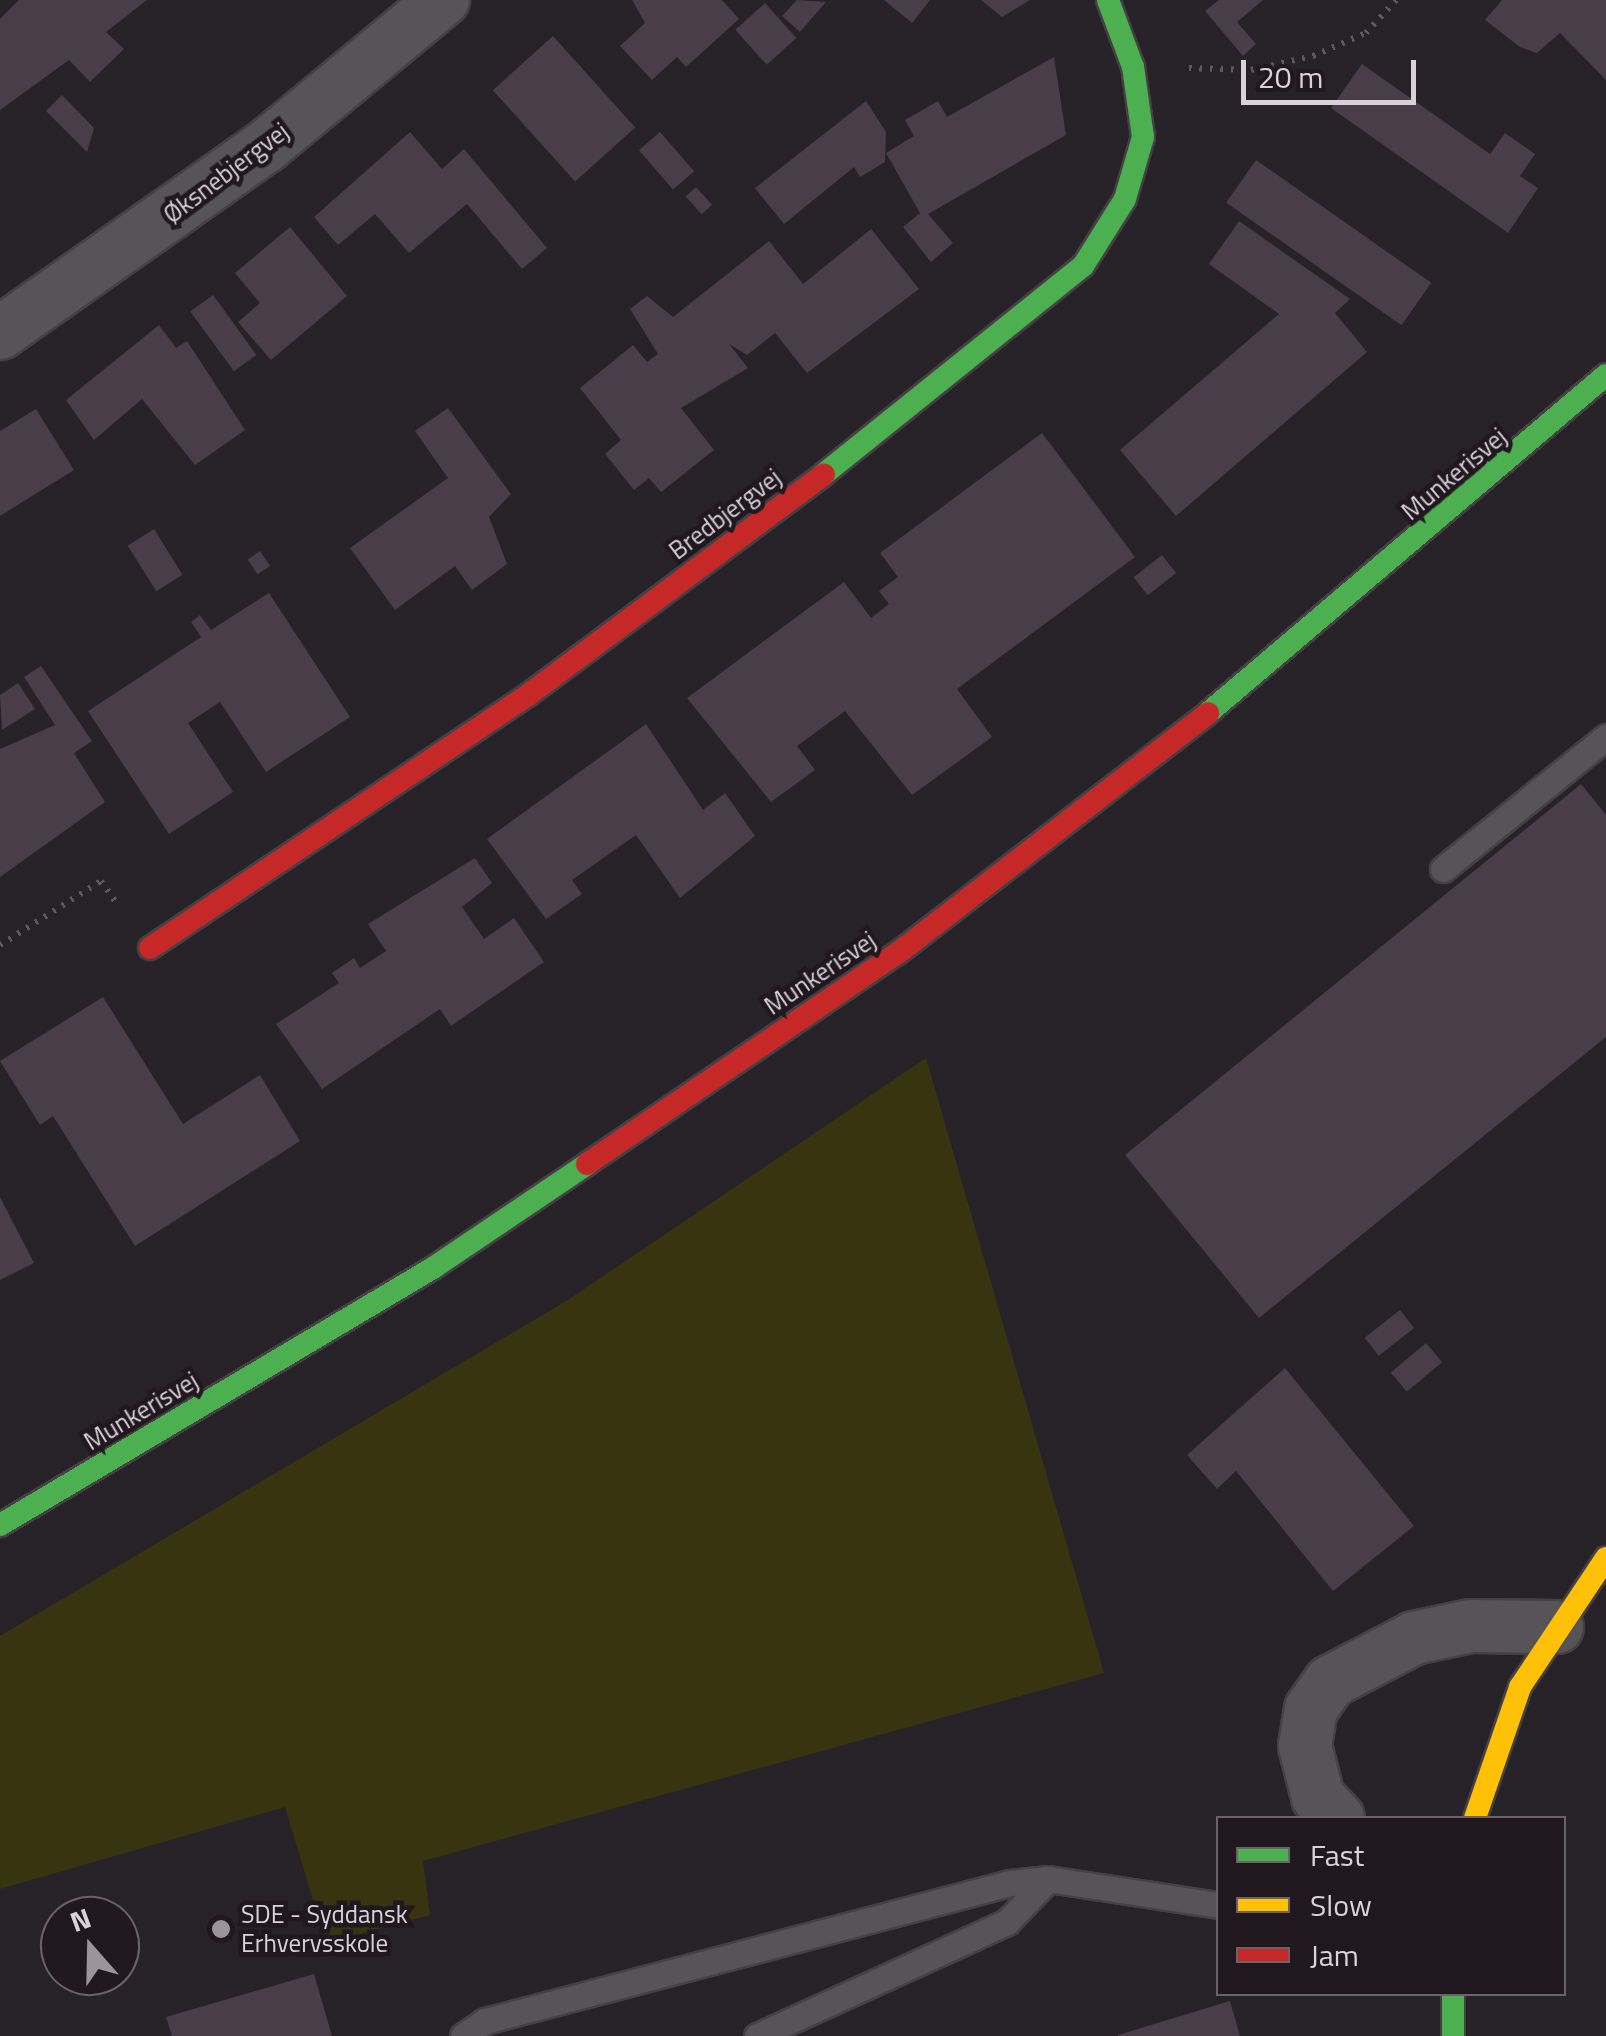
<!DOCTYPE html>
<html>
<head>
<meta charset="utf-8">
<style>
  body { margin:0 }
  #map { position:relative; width:1606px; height:2036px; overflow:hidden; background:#272227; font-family:"Titillium Web",sans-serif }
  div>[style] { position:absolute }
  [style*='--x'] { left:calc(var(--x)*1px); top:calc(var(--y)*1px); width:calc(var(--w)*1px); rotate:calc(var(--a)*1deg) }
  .green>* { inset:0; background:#393410 }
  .building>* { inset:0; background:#483d48; transform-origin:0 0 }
  .path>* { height:6px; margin-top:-3px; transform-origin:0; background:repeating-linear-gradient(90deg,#5d5a5d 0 2.5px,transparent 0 10.5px) }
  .roads { filter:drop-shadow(2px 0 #444044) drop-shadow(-2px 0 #444044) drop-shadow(0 2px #444044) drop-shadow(0 -2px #444044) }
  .lane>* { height:25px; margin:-12.5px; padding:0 12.5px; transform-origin:12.5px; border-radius:12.5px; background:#575457 }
  .street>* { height:52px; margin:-26px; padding:0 26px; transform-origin:26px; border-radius:26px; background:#575457 }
  .fast>* { height:22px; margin:-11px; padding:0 11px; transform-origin:11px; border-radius:11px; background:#4caf50 }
  .slow>* { height:22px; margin:-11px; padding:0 11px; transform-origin:11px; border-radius:11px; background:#ffc107 }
  .jam>* { height:22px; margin:-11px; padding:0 11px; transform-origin:11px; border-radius:11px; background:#c62828 }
  .dots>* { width:28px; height:28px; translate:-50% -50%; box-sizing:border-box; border:5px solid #20171f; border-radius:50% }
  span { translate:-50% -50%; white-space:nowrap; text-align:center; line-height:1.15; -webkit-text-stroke:9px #20171f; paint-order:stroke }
  .street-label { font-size:25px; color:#d9d3d9 }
  .poi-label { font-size:25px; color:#d9d3d9 }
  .left { translate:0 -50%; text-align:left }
  .legend { position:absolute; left:1216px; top:1816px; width:350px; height:180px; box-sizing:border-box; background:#20171f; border:2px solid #6a6269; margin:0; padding:12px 18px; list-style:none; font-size:30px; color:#d9d3d9 }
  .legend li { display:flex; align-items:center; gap:20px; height:50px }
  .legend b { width:50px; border:2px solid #6a6269 }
  .north { position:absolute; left:40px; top:1896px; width:100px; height:100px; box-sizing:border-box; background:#20171f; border:2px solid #6a6269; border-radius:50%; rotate:340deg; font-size:28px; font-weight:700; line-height:40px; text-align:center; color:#d9d3d9 }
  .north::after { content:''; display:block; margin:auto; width:35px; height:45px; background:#9b959b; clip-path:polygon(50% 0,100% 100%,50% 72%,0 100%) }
  .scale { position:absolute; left:1241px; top:60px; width:175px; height:45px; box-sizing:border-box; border:5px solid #d9d3d9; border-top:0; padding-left:12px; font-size:30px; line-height:35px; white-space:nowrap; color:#d9d3d9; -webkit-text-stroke:8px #20171f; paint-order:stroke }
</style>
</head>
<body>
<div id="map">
  <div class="green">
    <div style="clip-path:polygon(926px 1058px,1104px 1673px,423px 1861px,430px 1915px,326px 1943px,285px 1807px,0 1889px,0 1636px,568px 1300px)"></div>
  </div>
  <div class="building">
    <div style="clip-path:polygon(19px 0,147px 0,106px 32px,124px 49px,90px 82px,69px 60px,0 110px,0 19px)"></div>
    <div style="clip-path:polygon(632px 0,722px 0,739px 19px,686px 67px,677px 57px,652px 80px,620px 46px,645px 23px)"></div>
    <div style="clip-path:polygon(797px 0,826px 2px,800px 32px,782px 16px)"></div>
    <div style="clip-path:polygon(884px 0,930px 0,912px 23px)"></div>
    <div style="clip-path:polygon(981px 0,1030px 0,1002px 17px)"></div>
    <div style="clip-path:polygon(1219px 0,1263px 0,1237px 22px,1256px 44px,1243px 56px,1205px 11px)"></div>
    <div style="clip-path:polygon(1502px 0,1606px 0,1606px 80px,1560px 33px,1537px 53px,1520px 47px,1485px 20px)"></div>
    <div style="left:765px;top:3px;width:47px;height:40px;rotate:48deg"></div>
    <div style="left:553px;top:36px;width:123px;height:81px;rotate:48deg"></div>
    <div style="clip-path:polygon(1054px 57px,1066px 135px,928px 214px,953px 243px,931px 262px,903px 227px,920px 213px,886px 153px,914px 136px,905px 120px,938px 101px,947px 117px)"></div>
    <div style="clip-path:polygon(1362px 64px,1490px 154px,1505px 133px,1535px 154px,1520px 176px,1538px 188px,1508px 233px,1331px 108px)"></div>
    <div style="clip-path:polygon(62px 95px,94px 128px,87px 152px,46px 111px)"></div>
    <div style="clip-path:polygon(866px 101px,886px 132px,885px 162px,860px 177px,854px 167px,784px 224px,755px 188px)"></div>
    <div style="clip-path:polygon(410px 132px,442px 169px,464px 149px,547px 248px,522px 269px,467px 204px,409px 253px,375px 214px,338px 245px,314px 217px)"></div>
    <div style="left:660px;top:132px;width:52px;height:28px;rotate:49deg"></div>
    <div style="left:1256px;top:160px;width:214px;height:52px;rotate:35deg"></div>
    <div style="left:696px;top:187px;width:24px;height:14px;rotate:48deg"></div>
    <div style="clip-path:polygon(1239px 221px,1350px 299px,1335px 313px,1367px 352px,1176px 516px,1120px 450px,1279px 314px,1209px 264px)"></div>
    <div style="clip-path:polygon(290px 227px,347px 296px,271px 360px,238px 322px,260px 303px,235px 273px)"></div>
    <div style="clip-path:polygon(871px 229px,919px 289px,807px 373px,775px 333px,747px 355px,729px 344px,748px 368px,681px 408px,714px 450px,661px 492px,649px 478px,634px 490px,605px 454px,621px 440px,580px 388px,633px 345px,647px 362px,658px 354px,630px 309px,647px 296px,673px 317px,769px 241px,803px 284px)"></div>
    <div style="left:213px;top:295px;width:74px;height:28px;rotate:54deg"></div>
    <div style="clip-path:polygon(159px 325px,176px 348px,187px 341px,245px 430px,195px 465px,142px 399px,94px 440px,66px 400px)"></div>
    <div style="clip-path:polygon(448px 408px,511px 494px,489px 517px,507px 564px,472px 590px,455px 566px,395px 610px,350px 548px,448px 478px,415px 431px)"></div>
    <div style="clip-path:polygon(36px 409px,74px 470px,0 516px,0 431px)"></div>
    <div style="clip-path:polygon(1042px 433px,1135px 557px,957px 689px,992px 737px,912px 795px,845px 711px,797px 746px,815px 770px,771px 802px,687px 698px,844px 582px,871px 618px,889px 604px,879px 591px,898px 577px,880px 553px)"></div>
    <div style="left:154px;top:529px;width:54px;height:31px;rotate:58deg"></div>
    <div style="left:260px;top:551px;width:18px;height:15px;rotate:56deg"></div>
    <div style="left:1162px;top:555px;width:23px;height:36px;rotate:52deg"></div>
    <div style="clip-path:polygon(269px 593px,350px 717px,266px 772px,220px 702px,188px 723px,233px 792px,169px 834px,88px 711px,201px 637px,191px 622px,200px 615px,211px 630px)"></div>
    <div style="clip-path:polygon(41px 666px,92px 741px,74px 753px,105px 802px,0 877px,0 749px,55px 725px,24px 677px)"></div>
    <div style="clip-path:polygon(18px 683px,35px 709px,2px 730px,0 695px)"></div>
    <div style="clip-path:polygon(646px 724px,703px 810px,725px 793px,755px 836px,680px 898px,636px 835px,572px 880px,582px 894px,546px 919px,487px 839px)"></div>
    <div style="clip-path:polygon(1581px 784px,1606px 815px,1606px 1037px,1259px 1318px,1125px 1155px)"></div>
    <div style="clip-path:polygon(475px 858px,492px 883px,462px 907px,484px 939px,514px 918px,544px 962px,451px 1026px,440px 1009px,322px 1089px,276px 1024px,339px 983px,332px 973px,354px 958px,360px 968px,386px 951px,368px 924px)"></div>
    <div style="clip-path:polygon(103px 997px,183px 1124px,260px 1075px,300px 1141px,135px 1246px,53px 1116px,40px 1125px,0 1061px)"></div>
    <div style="clip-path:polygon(0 1197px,34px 1263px,0 1280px)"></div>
    <div style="left:1400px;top:1310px;width:23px;height:45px;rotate:52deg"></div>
    <div style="left:1426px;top:1343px;width:25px;height:46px;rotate:50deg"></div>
    <div style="clip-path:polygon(1285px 1368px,1414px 1526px,1333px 1591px,1236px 1471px,1217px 1489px,1187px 1455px)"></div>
    <div style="clip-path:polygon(314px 1974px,332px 2036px,172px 2036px,166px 2017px)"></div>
    <div style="clip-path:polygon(1230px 2001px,1240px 2036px,1118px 2036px,1118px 2035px)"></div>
  </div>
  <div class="path">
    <div style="--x:1189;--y:68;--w:62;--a:1.8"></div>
    <div style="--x:1251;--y:70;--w:64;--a:-12.7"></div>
    <div style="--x:1313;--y:56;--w:58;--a:-23.5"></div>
    <div style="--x:1366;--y:33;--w:45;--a:-47.7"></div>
    <div style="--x:0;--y:945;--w:120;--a:-32.4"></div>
    <div style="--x:101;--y:881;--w:29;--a:55"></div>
  </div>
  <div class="roads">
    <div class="lane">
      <div style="--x:1443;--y:869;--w:210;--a:-39"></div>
      <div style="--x:463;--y:2036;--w:27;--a:-34"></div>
      <div style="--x:485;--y:2021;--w:543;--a:-14.73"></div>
      <div style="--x:1010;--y:1883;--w:38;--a:-6"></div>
      <div style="--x:1048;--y:1879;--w:172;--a:8.7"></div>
      <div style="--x:757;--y:2036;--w:275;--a:-24.5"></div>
      <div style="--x:1007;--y:1922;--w:59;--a:-46.4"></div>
    </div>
    <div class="street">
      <div style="--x:0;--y:333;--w:324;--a:-35.1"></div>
      <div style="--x:265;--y:147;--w:231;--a:-39.6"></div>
      <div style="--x:1338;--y:1818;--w:29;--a:-134"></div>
      <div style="--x:1318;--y:1797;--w:53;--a:-104.3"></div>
      <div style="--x:1305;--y:1746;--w:37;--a:-81"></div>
      <div style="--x:1311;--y:1709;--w:33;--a:-55"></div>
      <div style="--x:1330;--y:1682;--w:95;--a:-27.6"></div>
      <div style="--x:1414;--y:1638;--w:58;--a:-11.9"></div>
      <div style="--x:1471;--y:1626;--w:86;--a:0.7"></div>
    </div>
    <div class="fast">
      <div style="--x:824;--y:474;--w:332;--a:-38.8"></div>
      <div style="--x:1083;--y:266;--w:79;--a:-57.9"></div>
      <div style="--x:1125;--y:199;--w:65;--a:-73.8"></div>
      <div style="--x:1143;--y:137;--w:71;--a:-98.1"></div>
      <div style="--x:1133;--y:67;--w:72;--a:-110.5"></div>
      <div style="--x:1208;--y:713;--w:522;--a:-40.34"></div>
      <div style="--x:0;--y:1525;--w:504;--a:-30.69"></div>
      <div style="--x:433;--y:1268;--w:186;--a:-34"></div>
      <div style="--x:1453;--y:1994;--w:42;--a:90"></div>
    </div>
    <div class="slow">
      <div style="--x:1475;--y:1818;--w:139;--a:-71"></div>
      <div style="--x:1520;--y:1687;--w:155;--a:-56.3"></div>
    </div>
    <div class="jam">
      <div style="--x:150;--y:948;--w:455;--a:-33.8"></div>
      <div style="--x:528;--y:695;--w:369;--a:-36.7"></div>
      <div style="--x:587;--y:1164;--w:376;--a:-34.2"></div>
      <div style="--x:898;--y:953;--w:392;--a:-37.7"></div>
    </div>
  </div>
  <div class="dots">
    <div style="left:221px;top:1929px;background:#9b959b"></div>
  </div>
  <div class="street-label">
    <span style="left:226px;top:173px;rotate:-37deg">Øksnebjergvej</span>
    <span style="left:1454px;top:474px;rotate:-40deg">Munkerisvej</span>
    <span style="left:725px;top:514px;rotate:-37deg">Bredbjergvej</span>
    <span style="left:820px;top:973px;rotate:-34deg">Munkerisvej</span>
    <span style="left:141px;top:1411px;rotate:-31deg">Munkerisvej</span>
  </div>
  <div class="poi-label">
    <span class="left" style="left:241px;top:1929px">SDE - Syddansk<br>Erhvervsskole</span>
  </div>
  <ul class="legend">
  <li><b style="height:12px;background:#4caf50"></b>Fast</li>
  <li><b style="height:12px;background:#ffc107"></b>Slow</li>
  <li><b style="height:12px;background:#c62828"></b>Jam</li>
  </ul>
  <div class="north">N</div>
  <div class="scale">20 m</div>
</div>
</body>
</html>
